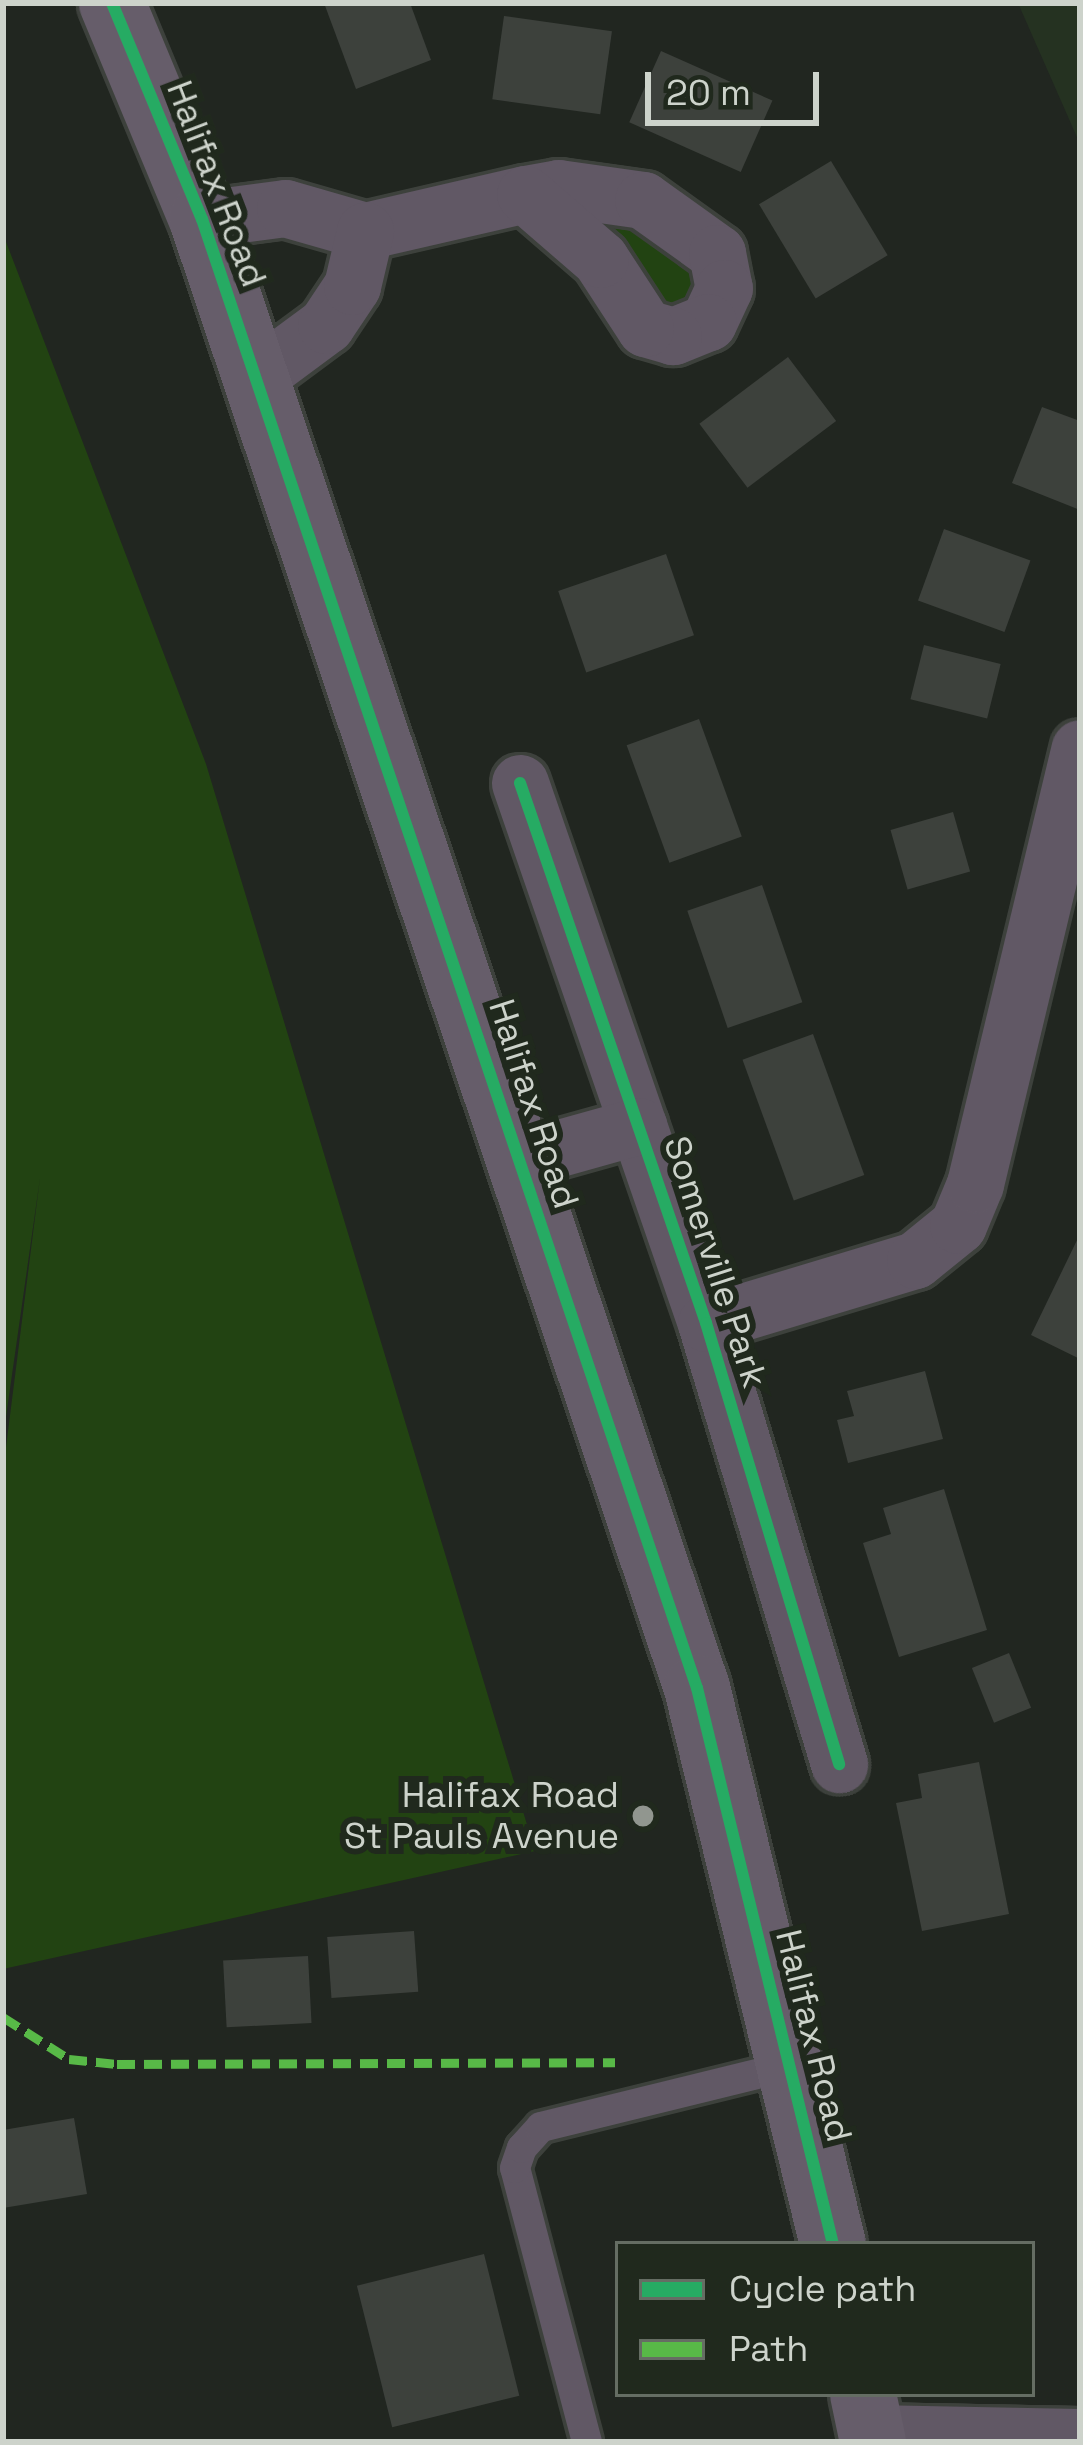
<!DOCTYPE html>
<html>
<head>
<meta charset="utf-8">
<style>
  body { margin:0 }
  #map { position:relative; width:1083px; height:2445px; overflow:hidden; background:#212620; font-family:"Space Grotesk",sans-serif }
  div>[style] { position:absolute }
  [style*='--x'] { left:calc(var(--x)*1px); top:calc(var(--y)*1px); width:calc(var(--w)*1px); rotate:calc(var(--a)*1deg) }
  .built>* { inset:0; background:#253221 }
  .green>* { inset:0; background:#224312 }
  .building>* { inset:0; background:#3d413c; transform-origin:0 0 }
  .roads { filter:drop-shadow(3px 0 #3d413c) drop-shadow(-3px 0 #3d413c) drop-shadow(0 3px #3d413c) drop-shadow(0 -3px #3d413c) }
  .lane>* { height:30px; margin:-15px; padding:0 15px; transform-origin:15px; border-radius:15px; background:#615865 }
  .street>* { height:57px; margin:-28.5px; padding:0 28.5px; transform-origin:28.5px; border-radius:28.5px; background:#615865 }
  .highway>* { height:66px; margin:-33px; padding:0 33px; transform-origin:33px; border-radius:33px; background:#665d6a }
  .quiet>* { height:9px; margin-top:-4.5px; transform-origin:0; background:repeating-linear-gradient(90deg,#58b947 0 18px,transparent 0 27px) }
  .cycleway>* { height:12px; margin:-6px; padding:0 6px; transform-origin:6px; border-radius:6px; background:#26ab63 }
  .dots>* { width:33px; height:33px; translate:-50% -50%; box-sizing:border-box; border:6px solid #20291d; border-radius:50% }
  span { translate:-50% -50%; white-space:nowrap; text-align:center; line-height:1.15; -webkit-text-stroke:12px #20291d; paint-order:stroke }
  .street-label { font-size:36px; color:#cdd3cb }
  .poi-label { font-size:36px; color:#cdd3cb }
  .right { translate:-100% -50%; text-align:right }
  .frame { position:absolute; inset:0; border:6px solid #cdd3cb; pointer-events:none }
  .legend { position:absolute; left:615px; top:2241px; width:420px; height:156px; box-sizing:border-box; background:#20291d; border:3px solid #656d63; margin:0; padding:15px 21px; list-style:none; font-size:36px; color:#cdd3cb }
  .legend li { display:flex; align-items:center; gap:24px; height:60px }
  .legend b { width:60px; border:3px solid #656d63 }
  .scale { position:absolute; left:645px; top:72px; width:174px; height:54px; box-sizing:border-box; border:6px solid #cdd3cb; border-top:0; padding-left:15px; font-size:36px; line-height:42px; white-space:nowrap; color:#cdd3cb; -webkit-text-stroke:9px #20291d; paint-order:stroke }
</style>
</head>
<body>
<div id="map">
  <div class="built">
    <div style="clip-path:polygon(1018px 3px,1080px 3px,1080px 144px)"></div>
  </div>
  <div class="green">
    <div style="clip-path:polygon(596px 207px,708px 267px,687px 314px,645px 305px,570px 210px)"></div>
    <div style="clip-path:polygon(3px 234px,206px 764px,535px 1851px,3px 1969px,3px 1471px,40px 1178px,3px 1438px)"></div>
  </div>
  <div class="building">
    <div style="clip-path:polygon(324px 3px,410px 3px,431px 60px,356px 89px)"></div>
    <div style="left:504px;top:16px;width:109px;height:84px;rotate:8deg"></div>
    <div style="left:661px;top:51px;width:122px;height:78px;rotate:24deg"></div>
    <div style="left:831px;top:161px;width:110px;height:84px;rotate:59deg"></div>
    <div style="left:788px;top:357px;width:80px;height:111px;rotate:53deg"></div>
    <div style="clip-path:polygon(1042px 407px,1080px 421px,1080px 510px,1012px 483px)"></div>
    <div style="left:944px;top:529px;width:92px;height:76px;rotate:20deg"></div>
    <div style="left:666px;top:554px;width:86px;height:114px;rotate:71deg"></div>
    <div style="left:924px;top:645px;width:79px;height:56px;rotate:14deg"></div>
    <div style="left:699px;top:719px;width:125px;height:77px;rotate:70deg"></div>
    <div style="left:953px;top:812px;width:62px;height:65px;rotate:74deg"></div>
    <div style="left:762px;top:885px;width:124px;height:79px;rotate:71deg"></div>
    <div style="left:813px;top:1034px;width:150px;height:75px;rotate:70deg"></div>
    <div style="clip-path:polygon(1080px 1234px,1080px 1359px,1031px 1335px)"></div>
    <div style="clip-path:polygon(925px 1371px,943px 1439px,848px 1463px,837px 1420px,854px 1416px,847px 1391px)"></div>
    <div style="clip-path:polygon(944px 1489px,987px 1630px,899px 1657px,863px 1543px,891px 1534px,883px 1508px)"></div>
    <div style="left:1009px;top:1653px;width:59px;height:40px;rotate:68deg"></div>
    <div style="clip-path:polygon(979px 1762px,1009px 1914px,922px 1931px,896px 1803px,922px 1798px,918px 1774px)"></div>
    <div style="left:414px;top:1931px;width:61px;height:87px;rotate:86deg"></div>
    <div style="left:308px;top:1956px;width:67px;height:85px;rotate:87deg"></div>
    <div style="clip-path:polygon(74px 2118px,87px 2194px,3px 2208px,3px 2130px)"></div>
    <div style="left:484px;top:2254px;width:146px;height:131px;rotate:76deg"></div>
  </div>
  <div class="roads">
    <div class="lane">
      <div style="--x:587;--y:2442;--w:283;--a:-104.7"></div>
      <div style="--x:515;--y:2168;--w:21;--a:-71"></div>
      <div style="--x:522;--y:2148;--w:28;--a:-48"></div>
      <div style="--x:541;--y:2127;--w:255;--a:-13.8"></div>
    </div>
    <div class="street">
      <div style="--x:202;--y:219;--w:84;--a:-7.5"></div>
      <div style="--x:285;--y:208;--w:83;--a:16"></div>
      <div style="--x:365;--y:231;--w:164;--a:-13"></div>
      <div style="--x:525;--y:194;--w:34;--a:-10"></div>
      <div style="--x:558;--y:188;--w:86;--a:8"></div>
      <div style="--x:643;--y:200;--w:91;--a:35.6"></div>
      <div style="--x:717;--y:253;--w:36;--a:79"></div>
      <div style="--x:724;--y:288;--w:38;--a:115"></div>
      <div style="--x:708;--y:322;--w:38;--a:158"></div>
      <div style="--x:673;--y:336;--w:29;--a:-164"></div>
      <div style="--x:645;--y:328;--w:82;--a:-123.1"></div>
      <div style="--x:600;--y:259;--w:99;--a:-139.1"></div>
      <div style="--x:257;--y:376;--w:86;--a:-36.5"></div>
      <div style="--x:326;--y:325;--w:47;--a:-56.3"></div>
      <div style="--x:352;--y:286;--w:57;--a:-76.7"></div>
      <div style="--x:520;--y:783;--w:571;--a:70.99"></div>
      <div style="--x:706;--y:1323;--w:461;--a:73.2"></div>
      <div style="--x:520;--y:1159;--w:123;--a:-15.6"></div>
      <div style="--x:706;--y:1323;--w:218;--a:-16.8"></div>
      <div style="--x:915;--y:1260;--w:55;--a:-39.1"></div>
      <div style="--x:958;--y:1225;--w:44;--a:-67.5"></div>
      <div style="--x:975;--y:1184;--w:448;--a:-76.5"></div>
      <div style="--x:871;--y:2433;--w:209;--a:1.1"></div>
    </div>
    <div class="highway">
      <div style="--x:112;--y:3;--w:234;--a:67.4"></div>
      <div style="--x:202;--y:219;--w:1550;--a:71.38"></div>
      <div style="--x:697;--y:1688;--w:572;--a:76.26"></div>
      <div style="--x:863;--y:2394;--w:49;--a:78.2"></div>
    </div>
  </div>
  <div class="quiet">
    <div style="--x:3;--y:2017;--w:78;--a:32.5"></div>
    <div style="--x:69;--y:2059;--w:48;--a:5.9"></div>
    <div style="--x:117;--y:2064;--w:498;--a:-0.2"></div>
  </div>
  <div class="cycleway">
    <div style="--x:112;--y:3;--w:234;--a:67.4"></div>
    <div style="--x:202;--y:219;--w:1550;--a:71.38"></div>
    <div style="--x:697;--y:1688;--w:572;--a:76.26"></div>
    <div style="--x:520;--y:783;--w:571;--a:70.99"></div>
    <div style="--x:706;--y:1323;--w:461;--a:73.2"></div>
  </div>
  <div class="dots">
    <div style="left:643px;top:1816px;background:#91968f"></div>
  </div>
  <div class="street-label">
    <span style="left:216px;top:184px;rotate:69deg">Halifax Road</span>
    <span style="left:533px;top:1104px;rotate:72deg">Halifax Road</span>
    <span style="left:715px;top:1262px;rotate:72deg">Somerville Park</span>
    <span style="left:813px;top:2036px;rotate:76deg">Halifax Road</span>
  </div>
  <div class="poi-label">
    <span class="right" style="left:619px;top:1816px">Halifax Road<br>St Pauls Avenue</span>
  </div>
  <div class="frame"></div>
  <ul class="legend">
  <li><b style="height:15px;background:#26ab63"></b>Cycle path</li>
  <li><b style="height:15px;background:#58b947"></b>Path</li>
  </ul>
  <div class="scale">20 m</div>
</div>
</body>
</html>
